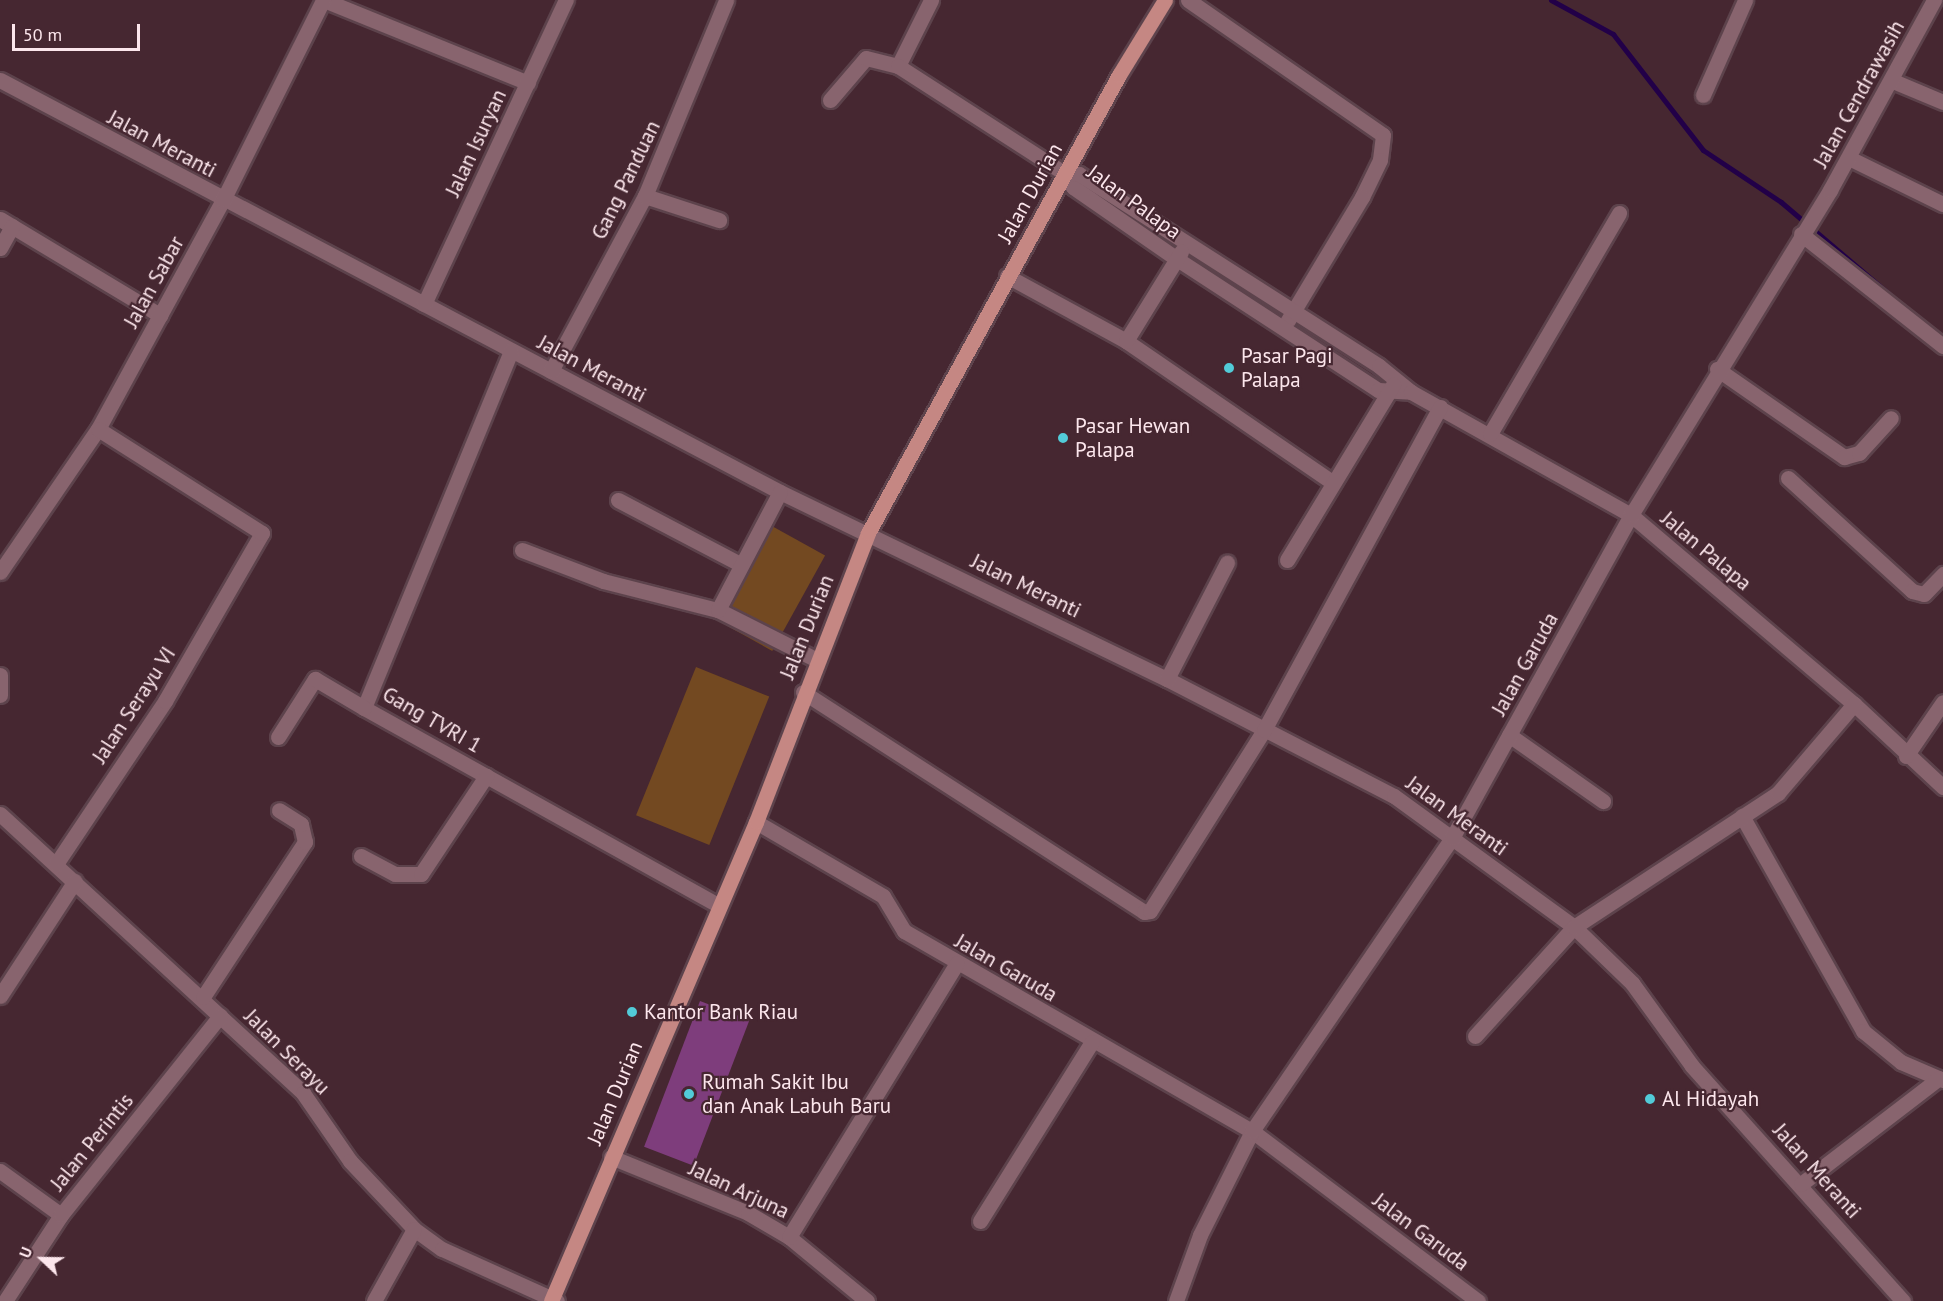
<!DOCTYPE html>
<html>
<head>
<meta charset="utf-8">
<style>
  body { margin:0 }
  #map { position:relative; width:1943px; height:1301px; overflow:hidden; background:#462731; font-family:"PT Sans",sans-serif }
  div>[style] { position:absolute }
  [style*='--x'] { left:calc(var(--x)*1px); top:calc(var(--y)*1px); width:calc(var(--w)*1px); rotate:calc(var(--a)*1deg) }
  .green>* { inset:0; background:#734921; transform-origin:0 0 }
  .stream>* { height:5px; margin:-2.5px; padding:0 2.5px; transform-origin:2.5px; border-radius:2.5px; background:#220048 }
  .building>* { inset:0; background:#7e3d7c; transform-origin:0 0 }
  .roads { filter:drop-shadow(2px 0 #5d434c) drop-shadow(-2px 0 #5d434c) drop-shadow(0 2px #5d434c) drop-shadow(0 -2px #5d434c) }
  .minor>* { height:15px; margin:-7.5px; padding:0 7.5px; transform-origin:7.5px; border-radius:7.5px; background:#88646e }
  .major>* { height:15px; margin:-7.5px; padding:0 7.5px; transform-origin:7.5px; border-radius:7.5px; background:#c58783 }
  .dots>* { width:16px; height:16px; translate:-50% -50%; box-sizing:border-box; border:3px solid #462731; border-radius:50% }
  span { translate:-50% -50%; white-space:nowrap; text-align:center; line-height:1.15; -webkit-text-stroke:4.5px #462731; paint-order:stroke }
  .street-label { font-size:21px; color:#fce6ec }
  .poi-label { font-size:21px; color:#fce6ec }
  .left { translate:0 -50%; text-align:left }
  .north { position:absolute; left:12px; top:1229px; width:60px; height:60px; -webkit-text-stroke:4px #462731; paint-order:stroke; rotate:292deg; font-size:16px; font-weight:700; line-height:24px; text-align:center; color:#fce6ec }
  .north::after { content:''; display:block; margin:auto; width:21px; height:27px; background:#fce6ec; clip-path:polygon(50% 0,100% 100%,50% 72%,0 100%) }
  .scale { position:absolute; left:12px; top:24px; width:128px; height:27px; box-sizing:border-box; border:3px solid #fce6ec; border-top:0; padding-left:8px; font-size:18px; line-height:21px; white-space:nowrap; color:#fce6ec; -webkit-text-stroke:4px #462731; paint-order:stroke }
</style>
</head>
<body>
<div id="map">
  <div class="green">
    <div style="left:770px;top:525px;width:63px;height:109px;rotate:29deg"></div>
    <div style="left:696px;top:667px;width:79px;height:160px;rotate:22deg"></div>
  </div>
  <div class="stream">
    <div style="--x:1551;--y:0;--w:71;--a:28.7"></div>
    <div style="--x:1613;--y:34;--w:147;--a:52.2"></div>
    <div style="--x:1703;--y:150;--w:94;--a:33.7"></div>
    <div style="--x:1781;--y:202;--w:151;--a:40.4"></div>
  </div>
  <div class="building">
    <div style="left:700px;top:1001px;width:53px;height:156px;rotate:21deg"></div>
  </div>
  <div class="roads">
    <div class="minor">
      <div style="--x:324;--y:0;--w:220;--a:22.1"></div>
      <div style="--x:1188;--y:0;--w:237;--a:34.7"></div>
      <div style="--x:1383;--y:135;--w:25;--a:97"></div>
      <div style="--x:1380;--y:160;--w:41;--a:115.9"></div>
      <div style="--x:1362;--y:197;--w:144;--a:121"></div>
      <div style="--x:898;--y:66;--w:74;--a:-63.4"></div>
      <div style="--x:0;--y:80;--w:882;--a:27.84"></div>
      <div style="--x:780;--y:492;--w:430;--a:25.8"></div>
      <div style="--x:1167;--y:679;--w:255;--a:27.3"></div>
      <div style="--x:1394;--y:796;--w:223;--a:36"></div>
      <div style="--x:1574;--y:927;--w:81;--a:44"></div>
      <div style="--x:1632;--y:983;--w:102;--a:54.1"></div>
      <div style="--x:1692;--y:1066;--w:316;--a:48.1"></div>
      <div style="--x:1893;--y:81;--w:54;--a:22.8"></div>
      <div style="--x:1703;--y:95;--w:104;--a:-66.1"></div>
      <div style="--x:830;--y:100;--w:55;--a:-49.4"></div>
      <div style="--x:866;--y:58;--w:33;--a:14"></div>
      <div style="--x:898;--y:66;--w:197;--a:32.8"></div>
      <div style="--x:1064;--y:173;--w:17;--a:57"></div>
      <div style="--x:1073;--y:187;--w:126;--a:34.7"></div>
      <div style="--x:1177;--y:259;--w:240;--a:33.1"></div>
      <div style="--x:1378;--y:390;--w:33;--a:3"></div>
      <div style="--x:1849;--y:158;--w:105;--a:26.1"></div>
      <div style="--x:1064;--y:173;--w:15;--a:4"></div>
      <div style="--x:1079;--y:174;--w:356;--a:32.6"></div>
      <div style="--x:1379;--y:366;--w:41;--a:39.1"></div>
      <div style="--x:1411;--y:392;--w:252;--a:29.2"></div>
      <div style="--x:1631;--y:515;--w:292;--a:40.3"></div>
      <div style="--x:1854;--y:704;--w:122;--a:43"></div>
      <div style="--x:645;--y:196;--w:78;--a:18"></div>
      <div style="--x:0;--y:219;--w:187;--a:31"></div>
      <div style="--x:1801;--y:234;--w:181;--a:38.3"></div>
      <div style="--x:0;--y:248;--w:25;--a:-61"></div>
      <div style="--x:1007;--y:276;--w:136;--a:28.6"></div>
      <div style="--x:1126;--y:341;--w:251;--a:34.4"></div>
      <div style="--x:424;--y:304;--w:336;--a:-65"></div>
      <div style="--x:1126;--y:341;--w:105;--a:-58.3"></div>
      <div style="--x:511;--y:351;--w:386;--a:112.4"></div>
      <div style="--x:364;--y:708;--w:405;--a:29.1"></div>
      <div style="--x:1717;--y:369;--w:155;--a:34.7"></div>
      <div style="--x:1844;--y:457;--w:16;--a:-15"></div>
      <div style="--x:1859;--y:453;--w:47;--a:-47.6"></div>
      <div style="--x:551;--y:371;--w:199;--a:-61.8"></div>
      <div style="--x:645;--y:196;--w:212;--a:-67.5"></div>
      <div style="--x:1490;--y:434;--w:256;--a:-59.7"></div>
      <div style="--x:1788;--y:478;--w:168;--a:42.3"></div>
      <div style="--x:1912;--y:591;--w:12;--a:14"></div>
      <div style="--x:1924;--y:594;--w:28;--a:-46"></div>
      <div style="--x:618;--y:500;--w:138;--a:27.7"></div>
      <div style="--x:522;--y:550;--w:87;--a:20.9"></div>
      <div style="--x:603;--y:581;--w:119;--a:14.2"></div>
      <div style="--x:718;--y:610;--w:111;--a:26.8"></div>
      <div style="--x:1287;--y:560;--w:205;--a:-58.8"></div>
      <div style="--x:0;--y:572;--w:173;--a:-55.6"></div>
      <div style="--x:98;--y:429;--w:261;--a:-61.4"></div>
      <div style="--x:223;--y:200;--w:224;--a:-63.4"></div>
      <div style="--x:718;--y:610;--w:133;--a:-62.3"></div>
      <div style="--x:1167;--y:679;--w:131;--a:-62.7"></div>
      <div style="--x:803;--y:692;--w:406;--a:32.8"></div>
      <div style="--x:1144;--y:912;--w:6;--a:-9"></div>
      <div style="--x:1150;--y:911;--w:214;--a:-57.8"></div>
      <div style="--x:1264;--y:730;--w:368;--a:-61.4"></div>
      <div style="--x:0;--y:695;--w:20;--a:-90"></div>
      <div style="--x:1509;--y:735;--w:115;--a:35.1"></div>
      <div style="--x:278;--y:737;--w:69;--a:-57.5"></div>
      <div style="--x:315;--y:679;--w:57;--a:30.6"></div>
      <div style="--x:1906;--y:756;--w:65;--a:-55.6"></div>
      <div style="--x:0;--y:814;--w:412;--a:42.6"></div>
      <div style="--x:303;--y:1093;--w:83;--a:55.3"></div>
      <div style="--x:350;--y:1161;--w:93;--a:46.7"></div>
      <div style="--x:414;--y:1229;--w:34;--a:36"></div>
      <div style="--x:442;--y:1249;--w:126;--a:24.3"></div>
      <div style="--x:1742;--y:816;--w:247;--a:60.6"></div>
      <div style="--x:1863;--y:1031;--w:49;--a:39.2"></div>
      <div style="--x:1901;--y:1062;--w:46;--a:23.2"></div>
      <div style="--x:756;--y:822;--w:147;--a:30.2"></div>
      <div style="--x:883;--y:896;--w:41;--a:59"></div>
      <div style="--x:904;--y:931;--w:401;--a:29.9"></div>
      <div style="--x:1252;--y:1131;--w:283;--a:37"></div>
      <div style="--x:361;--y:856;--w:38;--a:28"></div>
      <div style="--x:395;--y:874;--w:26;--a:0"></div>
      <div style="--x:421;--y:874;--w:118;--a:-56.4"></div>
      <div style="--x:56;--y:864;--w:196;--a:-56.2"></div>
      <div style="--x:165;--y:701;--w:194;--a:-60"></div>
      <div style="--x:262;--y:533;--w:194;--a:-147.6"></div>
      <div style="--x:0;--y:996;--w:137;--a:-56.9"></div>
      <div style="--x:203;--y:997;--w:186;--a:-56.7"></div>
      <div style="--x:305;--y:842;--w:18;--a:-103"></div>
      <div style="--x:301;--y:824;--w:26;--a:-148"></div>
      <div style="--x:1475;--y:1036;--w:147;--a:-47.8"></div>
      <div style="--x:1574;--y:927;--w:244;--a:-33.3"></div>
      <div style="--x:1778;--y:793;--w:117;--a:-49.5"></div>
      <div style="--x:611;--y:1157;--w:148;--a:22.2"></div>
      <div style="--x:748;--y:1213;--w:48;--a:30.3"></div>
      <div style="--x:789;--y:1237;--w:101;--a:39.4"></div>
      <div style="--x:0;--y:1171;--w:75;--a:35.8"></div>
      <div style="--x:1801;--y:1184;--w:174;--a:-37.5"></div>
      <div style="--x:980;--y:1221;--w:211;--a:-58"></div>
      <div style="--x:789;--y:1237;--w:321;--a:-58.5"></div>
      <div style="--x:5;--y:1301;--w:103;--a:-56.9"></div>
      <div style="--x:61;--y:1215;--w:255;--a:-51.4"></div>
      <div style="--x:374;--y:1301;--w:82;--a:-60.9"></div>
      <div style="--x:1176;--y:1301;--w:70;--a:-70"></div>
      <div style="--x:1200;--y:1235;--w:116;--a:-63.4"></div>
      <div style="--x:1252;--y:1131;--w:355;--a:-55.7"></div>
      <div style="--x:1452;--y:838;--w:369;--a:-61"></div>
      <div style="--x:1631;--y:515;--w:381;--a:-58.5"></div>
      <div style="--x:1830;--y:190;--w:217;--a:-61.3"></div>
    </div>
    <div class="major">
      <div style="--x:551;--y:1301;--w:521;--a:-66.83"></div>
      <div style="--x:756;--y:822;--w:310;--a:-68.8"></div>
      <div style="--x:868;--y:533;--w:522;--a:-61.28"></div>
      <div style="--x:1119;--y:75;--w:88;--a:-58.5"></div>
    </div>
  </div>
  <div class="dots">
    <div style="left:1229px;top:368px;background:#52cbd8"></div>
    <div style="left:1063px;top:438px;background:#52cbd8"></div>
    <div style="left:632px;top:1012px;background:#52cbd8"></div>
    <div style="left:689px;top:1094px;background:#52cbd8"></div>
    <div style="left:1650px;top:1099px;background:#52cbd8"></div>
  </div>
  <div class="street-label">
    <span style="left:1859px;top:94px;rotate:-61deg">Jalan Cendrawasih</span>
    <span style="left:476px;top:143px;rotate:-65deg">Jalan Isuryan</span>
    <span style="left:162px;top:144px;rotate:28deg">Jalan Meranti</span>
    <span style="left:626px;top:180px;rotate:-64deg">Gang Panduan</span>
    <span style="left:1030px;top:193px;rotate:-61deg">Jalan Durian</span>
    <span style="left:1134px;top:202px;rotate:36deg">Jalan Palapa</span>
    <span style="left:154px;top:282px;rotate:-61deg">Jalan Sabar</span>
    <span style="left:592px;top:369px;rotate:28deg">Jalan Meranti</span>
    <span style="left:1706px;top:551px;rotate:40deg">Jalan Palapa</span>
    <span style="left:1026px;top:586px;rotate:26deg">Jalan Meranti</span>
    <span style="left:807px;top:627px;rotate:-68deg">Jalan Durian</span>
    <span style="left:1525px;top:664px;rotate:-61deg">Jalan Garuda</span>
    <span style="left:134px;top:705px;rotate:-57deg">Jalan Serayu VI</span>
    <span style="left:432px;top:720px;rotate:30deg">Gang TVRI 1</span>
    <span style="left:1457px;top:816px;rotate:36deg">Jalan Meranti</span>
    <span style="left:1006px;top:968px;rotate:30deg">Jalan Garuda</span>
    <span style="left:287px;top:1052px;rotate:45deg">Jalan Serayu</span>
    <span style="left:615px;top:1093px;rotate:-67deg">Jalan Durian</span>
    <span style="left:92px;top:1142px;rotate:-51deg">Jalan Perintis</span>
    <span style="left:1817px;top:1171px;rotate:48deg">Jalan Meranti</span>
    <span style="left:739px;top:1190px;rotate:25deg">Jalan Arjuna</span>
    <span style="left:1421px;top:1232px;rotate:37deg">Jalan Garuda</span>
  </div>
  <div class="poi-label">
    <span class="left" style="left:1241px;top:368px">Pasar Pagi<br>Palapa</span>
    <span class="left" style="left:1075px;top:438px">Pasar Hewan<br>Palapa</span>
    <span class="left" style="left:644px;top:1012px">Kantor Bank Riau</span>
    <span class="left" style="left:702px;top:1094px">Rumah Sakit Ibu<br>dan Anak Labuh Baru</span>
    <span class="left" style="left:1662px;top:1099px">Al Hidayah</span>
  </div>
  <div class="north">U</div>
  <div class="scale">50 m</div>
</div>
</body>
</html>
